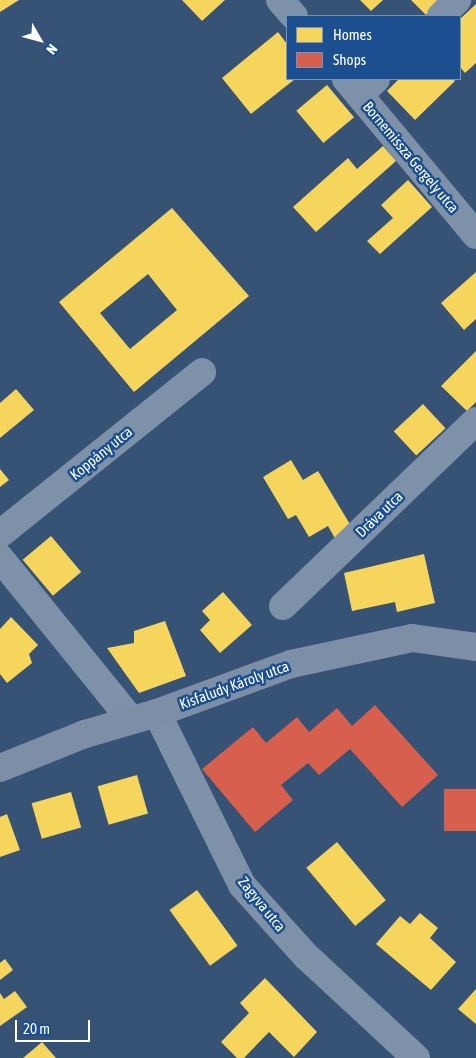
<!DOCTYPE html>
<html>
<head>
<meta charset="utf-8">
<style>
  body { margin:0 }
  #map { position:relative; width:476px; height:1058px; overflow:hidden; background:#365274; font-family:"Asap Condensed",sans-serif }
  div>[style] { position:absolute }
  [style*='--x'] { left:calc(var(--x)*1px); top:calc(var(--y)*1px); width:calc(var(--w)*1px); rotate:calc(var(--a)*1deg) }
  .homes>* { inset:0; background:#f6d55c; transform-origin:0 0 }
  .shops>* { inset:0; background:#d6604d; transform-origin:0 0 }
  .minor>* { height:28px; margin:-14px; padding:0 14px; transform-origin:14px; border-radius:14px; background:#7d92a8 }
  .major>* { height:28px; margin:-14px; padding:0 14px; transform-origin:14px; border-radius:14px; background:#7d8ea7 }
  span { translate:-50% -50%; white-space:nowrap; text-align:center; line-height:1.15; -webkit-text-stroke:5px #1b4f8f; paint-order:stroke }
  .street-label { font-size:15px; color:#fff }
  .legend { position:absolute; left:286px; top:15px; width:175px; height:65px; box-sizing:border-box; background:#1b4f8f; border:1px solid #7695bc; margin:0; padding:6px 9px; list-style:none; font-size:15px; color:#fff }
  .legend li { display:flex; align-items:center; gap:10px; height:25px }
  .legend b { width:25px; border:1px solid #7695bc }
  .north { position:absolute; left:15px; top:15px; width:50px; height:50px; -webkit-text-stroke:4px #1b4f8f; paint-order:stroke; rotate:128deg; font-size:14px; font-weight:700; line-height:20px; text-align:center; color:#fff }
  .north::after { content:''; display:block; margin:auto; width:18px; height:22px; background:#fff; clip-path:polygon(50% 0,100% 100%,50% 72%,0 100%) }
  .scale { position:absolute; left:15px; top:1020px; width:75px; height:22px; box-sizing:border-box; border:2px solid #fff; border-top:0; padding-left:6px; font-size:15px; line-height:18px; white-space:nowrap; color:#fff; -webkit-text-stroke:4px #1b4f8f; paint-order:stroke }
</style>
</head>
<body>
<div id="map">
  <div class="homes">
    <div style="clip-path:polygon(0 0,19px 0,0 12px)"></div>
    <div style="clip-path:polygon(182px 0,225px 0,202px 21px)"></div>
    <div style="clip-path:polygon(360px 0,383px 0,371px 11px)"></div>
    <div style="clip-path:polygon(411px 0,441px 0,426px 15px)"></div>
    <div style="clip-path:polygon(476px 4px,476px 63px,465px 73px,460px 67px,460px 19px)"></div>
    <div style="clip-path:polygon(278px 32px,287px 44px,287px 79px,295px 79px,251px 114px,222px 78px)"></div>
    <div style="clip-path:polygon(399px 79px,453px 79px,455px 81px,415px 120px,387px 91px)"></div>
    <div style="left:327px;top:85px;width:42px;height:40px;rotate:50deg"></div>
    <div style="clip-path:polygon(383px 146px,396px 161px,316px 232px,293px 207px,348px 158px,357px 169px)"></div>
    <div style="clip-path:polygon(408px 180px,432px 207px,380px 254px,367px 241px,393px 218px,381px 205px)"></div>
    <div style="clip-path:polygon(evenodd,172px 208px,249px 296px,134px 392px,59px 302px,172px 208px,148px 274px,177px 310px,130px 349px,100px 313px,148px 274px)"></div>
    <div style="clip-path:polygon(476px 272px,476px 319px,464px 330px,441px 303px)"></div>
    <div style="clip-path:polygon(476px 351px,476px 402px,467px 411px,441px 386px)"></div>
    <div style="clip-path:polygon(16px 389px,34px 410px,0 438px,0 403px)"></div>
    <div style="left:423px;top:404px;width:33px;height:40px;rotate:47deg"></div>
    <div style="clip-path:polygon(291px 460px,303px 480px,318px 471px,354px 531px,337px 542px,328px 526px,309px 537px,296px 515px,288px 519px,263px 477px)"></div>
    <div style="clip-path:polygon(0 469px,9px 480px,0 487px)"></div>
    <div style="left:51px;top:536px;width:47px;height:37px;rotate:50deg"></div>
    <div style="clip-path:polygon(424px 554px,435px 603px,397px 612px,395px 602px,352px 611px,344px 573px)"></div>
    <div style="clip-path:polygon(223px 592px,252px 625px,220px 653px,200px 630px,210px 620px,202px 611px)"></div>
    <div style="clip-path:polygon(11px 617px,38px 645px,29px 654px,32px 663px,7px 683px,0 674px,0 629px)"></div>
    <div style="clip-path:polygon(165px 621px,186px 676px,139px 693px,107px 648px,134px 643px,134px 631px)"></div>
    <div style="left:137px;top:775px;width:40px;height:41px;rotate:74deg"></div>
    <div style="left:71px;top:792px;width:37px;height:41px;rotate:74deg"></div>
    <div style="clip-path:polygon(7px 814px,20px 850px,0 857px,0 817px)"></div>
    <div style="left:337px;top:842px;width:76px;height:40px;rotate:50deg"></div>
    <div style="left:197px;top:890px;width:69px;height:34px;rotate:54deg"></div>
    <div style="clip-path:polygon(420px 913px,438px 928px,430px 938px,456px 962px,431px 990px,376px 944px,400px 916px,410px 924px)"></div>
    <div style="clip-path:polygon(5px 959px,13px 970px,0 980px,0 963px)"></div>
    <div style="clip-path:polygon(265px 978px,317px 1032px,294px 1057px,269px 1032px,244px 1058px,237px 1058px,221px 1042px,249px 1013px,240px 1003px)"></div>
    <div style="clip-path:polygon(476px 989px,476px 1024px,458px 1009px)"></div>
    <div style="clip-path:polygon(15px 991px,27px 1007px,0 1026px,0 993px,4px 999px)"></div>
    <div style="clip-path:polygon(42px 1042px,56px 1058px,23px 1058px)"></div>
  </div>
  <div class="shops">
    <div style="clip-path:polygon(375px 705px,438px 775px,402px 807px,350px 749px,319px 775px,308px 763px,281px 785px,293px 800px,255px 832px,202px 769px,253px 727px,266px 743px,297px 717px,309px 732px,337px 708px,352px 726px)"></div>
    <div style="left:476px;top:789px;width:42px;height:32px;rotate:90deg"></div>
  </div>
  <div class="minor">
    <div style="--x:280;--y:0;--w:21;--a:49"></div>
    <div style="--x:441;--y:16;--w:23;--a:-45"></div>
    <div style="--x:346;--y:79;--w:203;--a:50.2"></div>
    <div style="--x:359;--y:95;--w:23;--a:-43"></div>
    <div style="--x:0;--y:534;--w:259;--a:-38.7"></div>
    <div style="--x:0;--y:558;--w:208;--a:51"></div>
    <div style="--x:283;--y:606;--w:267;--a:-43.8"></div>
    <div style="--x:157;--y:713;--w:192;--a:63.7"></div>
    <div style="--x:242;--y:885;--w:96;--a:48"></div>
    <div style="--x:306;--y:956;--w:150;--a:42.8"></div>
  </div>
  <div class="major">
    <div style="--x:0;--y:768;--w:92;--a:-21.8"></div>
    <div style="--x:85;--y:734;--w:75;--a:-16.3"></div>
    <div style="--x:157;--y:713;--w:143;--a:-20.1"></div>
    <div style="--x:291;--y:664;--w:124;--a:-12.1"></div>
    <div style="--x:412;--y:638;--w:65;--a:8"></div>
  </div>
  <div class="street-label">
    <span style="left:411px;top:157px;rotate:50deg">Bornemissza Gergely utca</span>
    <span style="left:101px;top:453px;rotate:-39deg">Koppány utca</span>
    <span style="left:379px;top:514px;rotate:-44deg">Dráva utca</span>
    <span style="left:234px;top:685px;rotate:-20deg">Kisfaludy Károly utca</span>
    <span style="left:262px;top:904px;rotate:51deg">Zagyva utca</span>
  </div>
  <ul class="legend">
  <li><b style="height:14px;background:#f6d55c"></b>Homes</li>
  <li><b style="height:14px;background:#d6604d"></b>Shops</li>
  </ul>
  <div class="north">N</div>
  <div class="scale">20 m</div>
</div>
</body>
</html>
